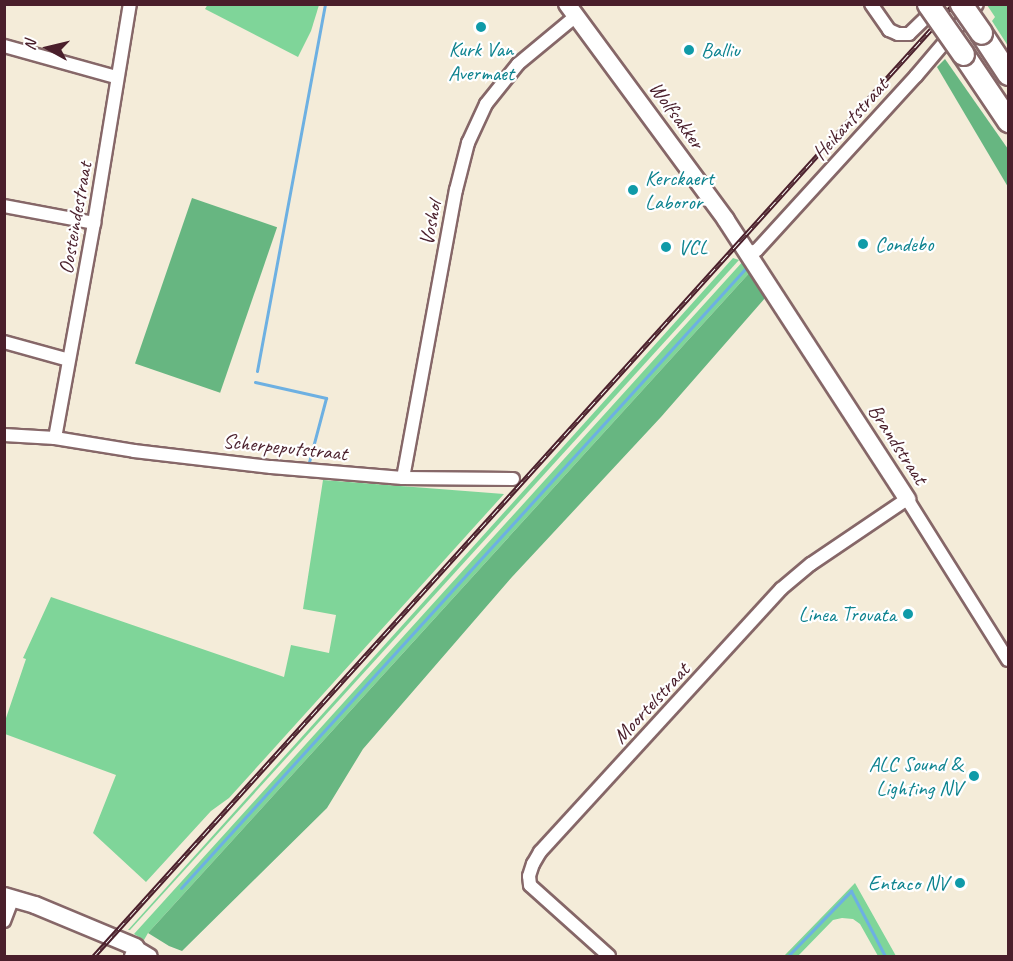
<!DOCTYPE html>
<html>
<head>
<meta charset="utf-8">
<style>
  body { margin:0 }
  #map { position:relative; width:1013px; height:961px; overflow:hidden; background:#f4ecd9; font-family:Caveat,sans-serif }
  div>[style] { position:absolute }
  [style*='--x'] { left:calc(var(--x)*1px); top:calc(var(--y)*1px); width:calc(var(--w)*1px); rotate:calc(var(--a)*1deg) }
  .green>* { inset:0; background:#7fd599 }
  .forest>* { inset:0; background:#67b681; transform-origin:0 0 }
  .stream>* { height:3px; margin:-1.5px; padding:0 1.5px; transform-origin:1.5px; border-radius:1.5px; background:#6db0e2 }
  .roads { filter:drop-shadow(2px 0 #866768) drop-shadow(-2px 0 #866768) drop-shadow(0 2px #866768) drop-shadow(0 -2px #866768) }
  .street>* { height:12px; margin:-6px; padding:0 6px; transform-origin:6px; border-radius:6px; background:#fff }
  .secondary>* { height:16px; margin:-8px; padding:0 8px; transform-origin:8px; border-radius:8px; background:#fff }
  .highway>* { height:21px; margin:-10.5px; padding:0 10.5px; transform-origin:10.5px; border-radius:10.5px; background:#fff }
  .rail>* { height:5px; margin-top:-2.5px; transform-origin:0; background:repeating-linear-gradient(90deg,#fff 0 9px,#4a1f2b 0 18px); box-sizing:border-box; border-block:2px solid #4a1f2b }
  .bridges { filter:drop-shadow(2px 0 #866768) drop-shadow(-2px 0 #866768) drop-shadow(0 2px #866768) drop-shadow(0 -2px #866768) }
  .highway-bridge>* { height:21px; margin:-10.5px; padding:0 10.5px; transform-origin:10.5px; border-radius:10.5px; background:#fff }
  .dots>* { width:16px; height:16px; translate:-50% -50%; box-sizing:border-box; border:3px solid #fff; border-radius:50% }
  span { translate:-50% -50%; white-space:nowrap; text-align:center; line-height:1.15; -webkit-text-stroke:4.5px #fff; paint-order:stroke }
  .culture-label { font-size:21px; color:#0d838f }
  .left { translate:0 -50%; text-align:left }
  .right { translate:-100% -50%; text-align:right }
  .street-label { font-size:21px; color:#4a1f2b }
  .frame { position:absolute; inset:0; border:6px solid #4a1f2b; pointer-events:none }
  .north { position:absolute; left:18px; top:18px; width:60px; height:60px; -webkit-text-stroke:4px #fff; paint-order:stroke; rotate:278deg; font-size:16px; font-weight:700; line-height:24px; text-align:center; color:#4a1f2b }
  .north::after { content:''; display:block; margin:auto; width:21px; height:27px; background:#4a1f2b; clip-path:polygon(50% 0,100% 100%,50% 72%,0 100%) }
</style>
</head>
<body>
<div id="map">
  <div class="green">
    <div style="clip-path:polygon(208px 4px,319px 4px,319px 5px,311px 31px,298px 57px,205px 9px)"></div>
    <div style="clip-path:polygon(987px 5px,1008px 5px,1008px 46px,992px 21px,995px 17px)"></div>
    <div style="clip-path:polygon(733px 258px,739px 260px,130px 930px,128px 930px)"></div>
    <div style="clip-path:polygon(745px 259px,752px 270px,148px 933px,144px 940px,134px 934px)"></div>
    <div style="clip-path:polygon(323px 480px,504px 494px,229px 798px,211px 811px,146px 882px,93px 833px,116px 775px,5px 734px,5px 721px,26px 659px,23px 658px,51px 597px,284px 677px,291px 645px,329px 653px,336px 615px,303px 609px)"></div>
    <div style="clip-path:polygon(855px 883px,896px 956px,878px 956px,860px 924px,853px 919px,842px 918px,833px 920px,798px 956px,784px 956px)"></div>
  </div>
  <div class="forest">
    <div style="clip-path:polygon(945px 59px,1008px 149px,1008px 187px,937px 67px)"></div>
    <div style="left:192px;top:198px;width:90px;height:175px;rotate:19deg"></div>
    <div style="clip-path:polygon(752px 270px,765px 298px,661px 417px,512px 577px,363px 749px,327px 808px,182px 951px,169px 946px,148px 933px)"></div>
  </div>
  <div class="stream">
    <div style="--x:257;--y:371;--w:373;--a:-79.5"></div>
    <div style="--x:255;--y:382;--w:73;--a:12.7"></div>
    <div style="--x:326;--y:398;--w:66;--a:104.9"></div>
    <div style="--x:181;--y:888;--w:839;--a:-47.66"></div>
    <div style="--x:788;--y:956;--w:91;--a:-45.9"></div>
    <div style="--x:851;--y:891;--w:73;--a:62.4"></div>
  </div>
  <div class="roads">
    <div class="street">
      <div style="--x:871;--y:4;--w:32;--a:55"></div>
      <div style="--x:889;--y:30;--w:10;--a:24"></div>
      <div style="--x:898;--y:34;--w:11;--a:0"></div>
      <div style="--x:909;--y:34;--w:37;--a:-44"></div>
      <div style="--x:4;--y:46;--w:116;--a:15.5"></div>
      <div style="--x:4;--y:206;--w:92;--a:10.7"></div>
      <div style="--x:748;--y:253;--w:9;--a:-18"></div>
      <div style="--x:757;--y:250;--w:236;--a:-47.6"></div>
      <div style="--x:916;--y:76;--w:94;--a:-49.7"></div>
      <div style="--x:4;--y:342;--w:67;--a:15.5"></div>
      <div style="--x:4;--y:435;--w:51;--a:3.4"></div>
      <div style="--x:55;--y:438;--w:80;--a:9.3"></div>
      <div style="--x:134;--y:451;--w:138;--a:6.7"></div>
      <div style="--x:271;--y:467;--w:132;--a:4.8"></div>
      <div style="--x:403;--y:478;--w:110;--a:0.5"></div>
      <div style="--x:55;--y:438;--w:219;--a:-79.7"></div>
      <div style="--x:94;--y:223;--w:222;--a:-80.7"></div>
      <div style="--x:403;--y:478;--w:293;--a:-79.6"></div>
      <div style="--x:456;--y:190;--w:49;--a:-75.7"></div>
      <div style="--x:468;--y:143;--w:43;--a:-65.2"></div>
      <div style="--x:486;--y:104;--w:51;--a:-51.3"></div>
      <div style="--x:518;--y:64;--w:75;--a:-39.6"></div>
      <div style="--x:4;--y:921;--w:25;--a:-69"></div>
      <div style="--x:131;--y:956;--w:10;--a:-61"></div>
      <div style="--x:136;--y:947;--w:17;--a:31"></div>
      <div style="--x:609;--y:956;--w:106;--a:-138.1"></div>
      <div style="--x:530;--y:885;--w:9;--a:-96"></div>
      <div style="--x:529;--y:876;--w:13;--a:-72"></div>
      <div style="--x:533;--y:864;--w:14;--a:-60"></div>
      <div style="--x:540;--y:852;--w:357;--a:-47.5"></div>
      <div style="--x:781;--y:589;--w:39;--a:-40"></div>
      <div style="--x:811;--y:564;--w:116;--a:-34.1"></div>
      <div style="--x:907;--y:499;--w:190;--a:57.9"></div>
    </div>
    <div class="secondary">
      <div style="--x:567;--y:4;--w:268;--a:53.6"></div>
      <div style="--x:726;--y:220;--w:333;--a:57"></div>
      <div style="--x:4;--y:896;--w:32;--a:16"></div>
      <div style="--x:35;--y:905;--w:109;--a:22.6"></div>
    </div>
    <div class="highway">
      <div style="--x:981;--y:33;--w:49;--a:56.6"></div>
      <div style="--x:963;--y:54;--w:81;--a:56.1"></div>
    </div>
  </div>
  <div class="rail">
    <div style="--x:94;--y:956;--w:1283;--a:-47.91"></div>
  </div>
  <div class="bridges">
    <div class="highway-bridge">
      <div style="--x:928;--y:4;--w:61;--a:55"></div>
      <div style="--x:961;--y:4;--w:35;--a:55"></div>
    </div>
  </div>
  <div class="dots">
    <div style="left:481px;top:27px;background:#0f9aa8"></div>
    <div style="left:689px;top:50px;background:#0f9aa8"></div>
    <div style="left:633px;top:190px;background:#0f9aa8"></div>
    <div style="left:863px;top:244px;background:#0f9aa8"></div>
    <div style="left:666px;top:247px;background:#0f9aa8"></div>
    <div style="left:908px;top:614px;background:#0f9aa8"></div>
    <div style="left:974px;top:776px;background:#0f9aa8"></div>
    <div style="left:960px;top:883px;background:#0f9aa8"></div>
  </div>
  <div class="culture-label">
    <span style="left:481px;top:61px">Kurk Van<br>Avermaet</span>
    <span class="left" style="left:701px;top:50px">Balliu</span>
    <span class="left" style="left:645px;top:190px">Kerckaert<br>Laboror</span>
    <span class="left" style="left:875px;top:244px">Condebo</span>
    <span class="left" style="left:678px;top:247px">VCL</span>
    <span class="right" style="left:896px;top:614px">Linea Trovata</span>
    <span class="right" style="left:962px;top:776px">ALC Sound &amp;<br>Lighting NV</span>
    <span class="right" style="left:948px;top:883px">Entaco NV</span>
  </div>
  <div class="street-label">
    <span style="left:677px;top:115px;rotate:54deg">Wolfsakker</span>
    <span style="left:850px;top:119px;rotate:-48deg">Heikantstraat</span>
    <span style="left:75px;top:218px;rotate:-80deg">Oosteindestraat</span>
    <span style="left:430px;top:223px;rotate:-79deg">Voshol</span>
    <span style="left:898px;top:444px;rotate:57deg">Brandstraat</span>
    <span style="left:285px;top:447px;rotate:6deg">Scherpeputstraat</span>
    <span style="left:651px;top:703px;rotate:-47deg">Moortelstraat</span>
  </div>
  <div class="frame"></div>
  <div class="north">N</div>
</div>
</body>
</html>
